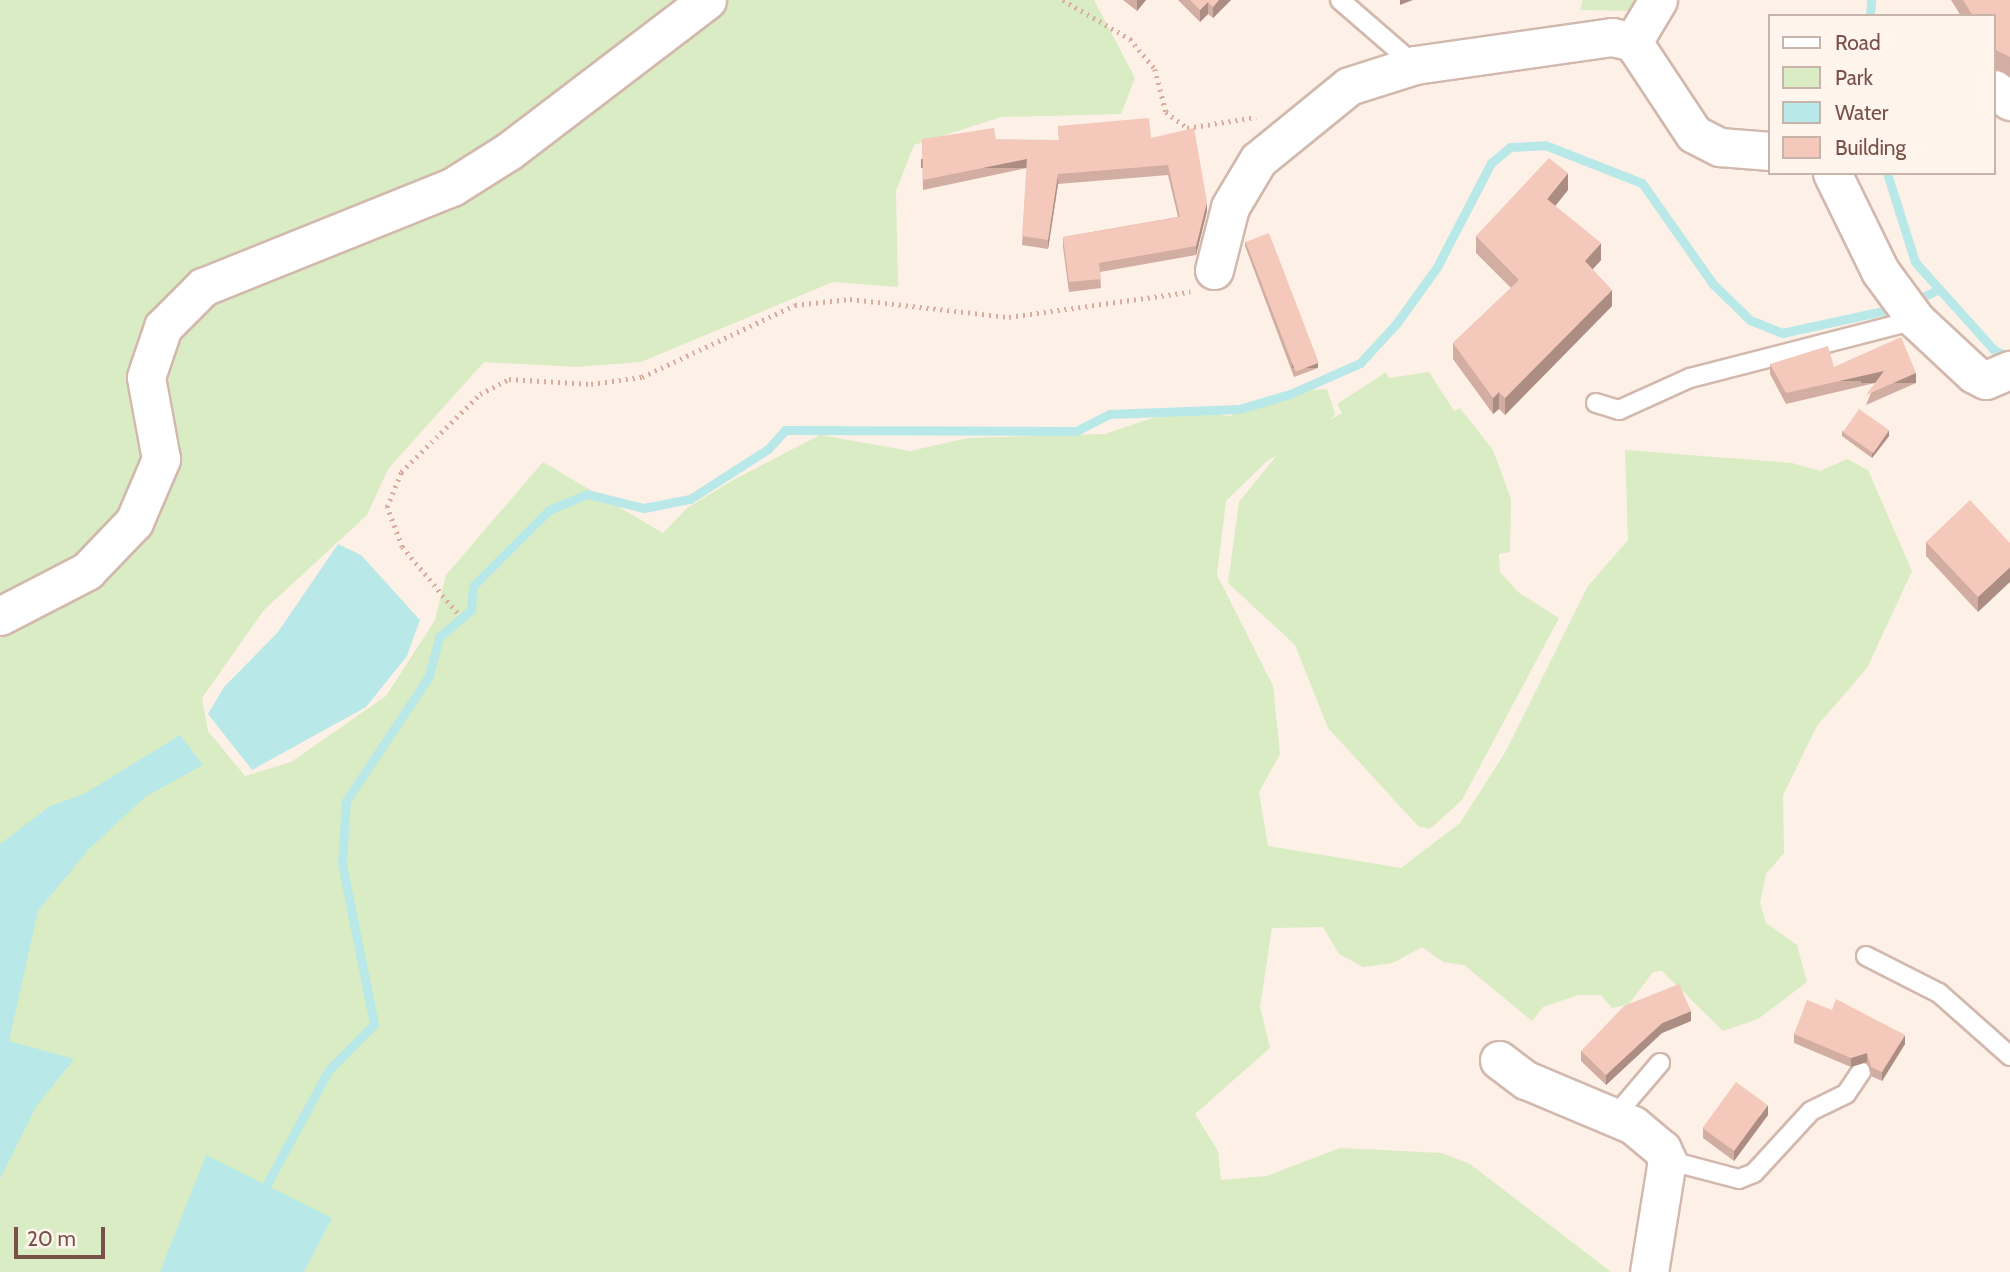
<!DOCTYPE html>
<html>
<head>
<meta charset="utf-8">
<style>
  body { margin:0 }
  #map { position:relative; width:2010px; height:1272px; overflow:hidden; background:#fdf0e6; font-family:Cabin,sans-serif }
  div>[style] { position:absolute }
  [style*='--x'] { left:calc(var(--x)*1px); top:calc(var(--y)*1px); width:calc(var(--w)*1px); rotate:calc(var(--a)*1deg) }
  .green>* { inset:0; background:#daecc3 }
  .water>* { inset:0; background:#b9e8e8 }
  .stream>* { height:9px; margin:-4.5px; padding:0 4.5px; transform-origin:4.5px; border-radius:4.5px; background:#b9e8e8 }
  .path>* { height:4.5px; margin-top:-2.25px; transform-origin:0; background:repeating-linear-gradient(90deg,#daac9e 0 2px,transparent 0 7px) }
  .roads { filter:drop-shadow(2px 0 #d2b8ad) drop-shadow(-2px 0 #d2b8ad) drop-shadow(0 2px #d2b8ad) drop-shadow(0 -2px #d2b8ad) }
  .lane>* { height:18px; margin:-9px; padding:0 9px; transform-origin:9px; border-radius:9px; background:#fff }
  .street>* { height:37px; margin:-18.5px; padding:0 18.5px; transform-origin:18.5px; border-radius:18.5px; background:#fff }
  .wall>* { inset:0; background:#d2ada2 }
  .shaded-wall>* { inset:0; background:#ab8d84; transform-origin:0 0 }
  .building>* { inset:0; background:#f4c9bc; transform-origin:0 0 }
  span { translate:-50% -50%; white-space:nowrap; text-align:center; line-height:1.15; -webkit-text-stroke:7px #fff5ed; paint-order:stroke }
  .legend { position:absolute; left:1768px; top:14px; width:228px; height:161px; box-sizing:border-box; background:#fff5ed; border:2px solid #c9b4ab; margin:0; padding:9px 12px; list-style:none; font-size:21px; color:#785249 }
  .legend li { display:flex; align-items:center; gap:14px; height:35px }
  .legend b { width:35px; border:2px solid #c9b4ab }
  .scale { position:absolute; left:14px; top:1227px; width:91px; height:32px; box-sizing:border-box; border:4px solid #785249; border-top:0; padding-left:9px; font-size:21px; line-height:24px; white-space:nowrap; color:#785249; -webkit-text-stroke:5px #fff5ed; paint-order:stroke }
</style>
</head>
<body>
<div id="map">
  <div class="green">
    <div style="clip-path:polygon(0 0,1094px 0,1135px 78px,1121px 114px,1001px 117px,914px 145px,896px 191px,898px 287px,833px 282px,641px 362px,577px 367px,484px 362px,388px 469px,367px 515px,264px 610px,202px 698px,208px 731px,245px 776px,291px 762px,386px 696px,435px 620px,446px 575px,543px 462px,663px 533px,687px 508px,735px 479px,820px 435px,910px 451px,968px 438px,1105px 434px,1176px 410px,1230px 416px,1289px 391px,1327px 389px,1335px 414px,1330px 420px,1342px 413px,1337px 404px,1386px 372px,1389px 378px,1429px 372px,1454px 411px,1460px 408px,1493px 450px,1511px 499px,1510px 552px,1499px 554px,1500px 572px,1518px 592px,1559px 618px,1462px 800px,1430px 829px,1418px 826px,1328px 728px,1295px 645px,1228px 583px,1239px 502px,1277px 455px,1267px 461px,1226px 501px,1217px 575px,1273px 686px,1280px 754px,1259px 792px,1268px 846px,1401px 868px,1460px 823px,1506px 751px,1588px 586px,1628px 540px,1625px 450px,1792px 463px,1820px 471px,1847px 459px,1868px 470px,1912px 571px,1867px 668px,1817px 726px,1783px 795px,1784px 853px,1766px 874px,1760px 903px,1766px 923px,1797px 945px,1807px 982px,1758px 1019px,1723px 1031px,1662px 971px,1653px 972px,1629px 1004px,1612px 1008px,1601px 995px,1578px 995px,1543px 1007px,1532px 1021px,1464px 965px,1443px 962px,1422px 947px,1393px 963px,1363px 967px,1339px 954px,1323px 927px,1272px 928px,1260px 1007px,1270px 1048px,1195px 1114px,1218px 1151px,1221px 1180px,1267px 1176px,1340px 1148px,1442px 1153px,1470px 1164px,1611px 1272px,0 1272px)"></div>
    <div style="clip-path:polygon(1583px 0,1646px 0,1640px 11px,1580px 10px)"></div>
  </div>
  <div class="water">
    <div style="clip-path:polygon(338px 544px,361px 555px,420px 620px,407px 656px,366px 707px,252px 770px,208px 714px,224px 687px,278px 632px)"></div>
    <div style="clip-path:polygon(180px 735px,203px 765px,145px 797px,89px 849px,38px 911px,9px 1041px,74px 1059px,36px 1107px,0 1179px,0 844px,50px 806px,84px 794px)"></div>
    <div style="clip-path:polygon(206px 1155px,332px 1218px,304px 1272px,160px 1272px)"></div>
  </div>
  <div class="stream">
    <div style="--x:1870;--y:16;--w:16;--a:-86"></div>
    <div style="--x:1887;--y:173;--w:93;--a:72.5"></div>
    <div style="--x:1915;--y:262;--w:118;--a:48.1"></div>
    <div style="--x:1994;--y:350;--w:17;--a:24"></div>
    <div style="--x:1913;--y:301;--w:24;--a:-24"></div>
    <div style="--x:261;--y:1195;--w:141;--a:-61.6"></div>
    <div style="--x:328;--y:1071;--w:66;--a:-45.6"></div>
    <div style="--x:374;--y:1024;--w:163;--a:-101.3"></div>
    <div style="--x:342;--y:864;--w:63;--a:-86.4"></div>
    <div style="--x:346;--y:801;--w:150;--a:-56.4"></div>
    <div style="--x:429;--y:676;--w:40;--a:-75.6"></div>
    <div style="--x:439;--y:637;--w:42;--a:-40.2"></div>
    <div style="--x:471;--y:610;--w:24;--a:-85"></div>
    <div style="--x:473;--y:586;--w:107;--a:-45"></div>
    <div style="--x:549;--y:510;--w:41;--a:-22.8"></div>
    <div style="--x:587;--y:494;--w:59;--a:13.8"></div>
    <div style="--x:644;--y:508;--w:47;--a:-11.1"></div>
    <div style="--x:690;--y:499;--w:93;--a:-32.7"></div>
    <div style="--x:768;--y:449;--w:25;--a:-48"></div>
    <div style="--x:785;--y:430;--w:291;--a:0.2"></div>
    <div style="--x:1076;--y:431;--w:38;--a:-27"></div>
    <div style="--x:1110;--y:414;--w:129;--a:-2.2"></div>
    <div style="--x:1239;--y:409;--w:53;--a:-16.4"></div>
    <div style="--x:1290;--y:394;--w:77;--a:-23.9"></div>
    <div style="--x:1360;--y:363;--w:53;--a:-47.3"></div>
    <div style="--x:1396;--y:324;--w:70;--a:-54.3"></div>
    <div style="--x:1437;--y:267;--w:117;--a:-62.6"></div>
    <div style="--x:1491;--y:163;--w:25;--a:-40"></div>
    <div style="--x:1510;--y:147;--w:35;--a:-3"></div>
    <div style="--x:1545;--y:145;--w:104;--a:21.4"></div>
    <div style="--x:1642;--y:183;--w:123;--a:54.9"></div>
    <div style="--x:1713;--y:284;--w:52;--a:44.2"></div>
    <div style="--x:1750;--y:320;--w:35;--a:22"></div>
    <div style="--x:1782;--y:333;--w:118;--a:-12.3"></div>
  </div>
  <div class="path">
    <div style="--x:1063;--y:0;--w:78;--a:30.2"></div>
    <div style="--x:1130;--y:39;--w:39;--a:50"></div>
    <div style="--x:1155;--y:69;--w:44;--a:75.7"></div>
    <div style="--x:1166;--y:112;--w:26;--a:37"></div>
    <div style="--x:1187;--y:128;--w:70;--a:-9.1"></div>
    <div style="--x:457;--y:613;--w:86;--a:-129.8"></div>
    <div style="--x:402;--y:547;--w:43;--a:-110.6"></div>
    <div style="--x:387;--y:507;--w:38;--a:-68"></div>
    <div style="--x:401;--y:472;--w:111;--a:-44.6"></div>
    <div style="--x:480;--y:394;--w:33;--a:-27"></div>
    <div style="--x:509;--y:379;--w:82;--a:3.5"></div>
    <div style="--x:591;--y:384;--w:51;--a:-7.8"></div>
    <div style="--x:642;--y:377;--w:169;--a:-25.2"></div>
    <div style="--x:795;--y:305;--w:55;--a:-6.2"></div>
    <div style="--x:850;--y:299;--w:160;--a:6.5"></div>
    <div style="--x:1009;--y:317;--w:183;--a:-7.9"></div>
  </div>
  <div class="roads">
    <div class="lane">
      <div style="--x:1340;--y:0;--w:99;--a:40.9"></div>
      <div style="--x:1596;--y:403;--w:24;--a:17"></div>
      <div style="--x:1619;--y:410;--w:78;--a:-24.3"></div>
      <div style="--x:1690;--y:378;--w:233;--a:-14.4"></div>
      <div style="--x:1866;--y:956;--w:82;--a:26.9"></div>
      <div style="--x:1939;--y:993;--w:95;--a:41.6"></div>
      <div style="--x:1633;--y:1125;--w:22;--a:-111"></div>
      <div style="--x:1625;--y:1104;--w:54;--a:-49.5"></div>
      <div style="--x:1667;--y:1160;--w:74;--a:14.8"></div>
      <div style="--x:1739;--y:1179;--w:16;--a:-22"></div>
      <div style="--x:1754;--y:1173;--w:84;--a:-47.4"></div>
      <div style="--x:1811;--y:1111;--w:39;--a:-26"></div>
      <div style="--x:1846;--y:1094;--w:27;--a:-56"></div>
    </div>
    <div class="street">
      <div style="--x:1633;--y:42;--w:49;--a:-59.2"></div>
      <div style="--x:1994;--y:89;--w:20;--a:37"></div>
      <div style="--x:1832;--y:173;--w:109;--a:63.9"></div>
      <div style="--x:1880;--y:271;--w:61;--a:53.7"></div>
      <div style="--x:1916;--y:320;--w:79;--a:43"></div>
      <div style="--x:1974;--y:374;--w:13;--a:27"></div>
      <div style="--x:1986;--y:380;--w:26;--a:-23"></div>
      <div style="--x:1214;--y:270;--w:65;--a:-75.7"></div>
      <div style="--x:1230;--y:207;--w:55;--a:-59.2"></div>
      <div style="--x:1258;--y:160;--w:117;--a:-39.1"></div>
      <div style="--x:1349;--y:86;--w:69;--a:-17.7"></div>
      <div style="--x:1415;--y:65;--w:199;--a:-8.1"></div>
      <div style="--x:1612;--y:37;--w:22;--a:13"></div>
      <div style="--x:1633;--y:42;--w:110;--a:56.5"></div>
      <div style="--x:1694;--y:134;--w:29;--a:27"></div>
      <div style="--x:1720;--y:147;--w:50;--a:4.6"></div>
      <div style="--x:0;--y:616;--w:98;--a:-27.3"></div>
      <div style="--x:87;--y:571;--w:68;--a:-46.2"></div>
      <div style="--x:134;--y:522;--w:69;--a:-66.8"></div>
      <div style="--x:161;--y:459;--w:83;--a:-100.4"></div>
      <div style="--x:146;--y:377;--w:53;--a:-71.2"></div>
      <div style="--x:163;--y:327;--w:57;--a:-45"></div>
      <div style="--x:203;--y:287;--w:268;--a:-21.9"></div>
      <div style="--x:452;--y:187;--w:67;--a:-32.3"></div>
      <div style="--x:509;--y:151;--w:249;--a:-37.3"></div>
      <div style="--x:1499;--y:1060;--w:34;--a:37"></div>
      <div style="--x:1526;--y:1080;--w:116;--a:22.8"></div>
      <div style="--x:1633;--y:1125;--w:38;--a:40"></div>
      <div style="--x:1662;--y:1149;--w:12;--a:66"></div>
      <div style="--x:1667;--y:1160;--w:113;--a:99.1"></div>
    </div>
  </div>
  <div class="wall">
    <div style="clip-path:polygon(1123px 0,1146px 0,1137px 11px)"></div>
    <div style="clip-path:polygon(1178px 0,1231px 0,1213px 18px,1208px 14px,1200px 22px)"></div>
    <div style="clip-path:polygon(1951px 0,2010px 0,2010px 76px,1994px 68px,1994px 16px,1961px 16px)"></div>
    <div style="clip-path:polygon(1058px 126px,1151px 138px,1207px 211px,1196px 255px,1100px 272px,1101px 288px,1069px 292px,1063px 247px,1063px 237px,1178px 217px,1168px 175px,1058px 184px,1048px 249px,1022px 245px,1027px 168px,923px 190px,922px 139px,1059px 140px)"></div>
    <div style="clip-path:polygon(1568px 190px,1555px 206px,1601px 260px,1592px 269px,1612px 306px,1505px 415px,1499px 409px,1493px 414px,1453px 359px,1453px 343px,1511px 288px,1476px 253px,1476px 236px)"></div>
    <div style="clip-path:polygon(1245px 241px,1318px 368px,1294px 377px,1245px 246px)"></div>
    <div style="clip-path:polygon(1770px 364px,1834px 367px,1916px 383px,1866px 405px,1875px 383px,1786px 404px,1770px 374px)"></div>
    <div style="clip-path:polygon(1842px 431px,1889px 436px,1872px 458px,1842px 436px)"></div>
    <div style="clip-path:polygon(1926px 542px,2010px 543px,1978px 612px,1926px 556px)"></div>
    <div style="clip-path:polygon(1691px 1021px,1662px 1033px,1606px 1085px,1581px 1061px,1581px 1051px)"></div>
    <div style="clip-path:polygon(1794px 1034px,1905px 1044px,1882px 1081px,1871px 1076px,1867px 1062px,1851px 1067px,1794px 1043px)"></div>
    <div style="clip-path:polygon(1768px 1115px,1734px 1161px,1703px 1138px,1703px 1128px)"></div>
  </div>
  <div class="shaded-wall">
    <div style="clip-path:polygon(1137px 0,1146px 0,1137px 11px)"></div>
    <div style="clip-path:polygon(1219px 0,1231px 0,1213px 18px,1213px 7px)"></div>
    <div style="clip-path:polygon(1400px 0,1413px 0,1400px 5px)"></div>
    <div style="clip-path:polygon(1208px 2px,1208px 14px,1200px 22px,1200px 10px)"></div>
    <div style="left:1027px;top:159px;width:9px;height:106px;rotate:90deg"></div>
    <div style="clip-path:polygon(1568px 173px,1568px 190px,1547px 216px,1547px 199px)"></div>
    <div style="clip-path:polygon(1058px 174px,1058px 184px,1048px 249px,1048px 240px)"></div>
    <div style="clip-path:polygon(1207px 202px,1207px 211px,1196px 255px,1196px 246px)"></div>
    <div style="clip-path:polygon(1601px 243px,1601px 260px,1585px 278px,1585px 261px)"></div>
    <div style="clip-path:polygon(1612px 290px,1612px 306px,1505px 415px,1505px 398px)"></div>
    <div style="left:1318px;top:363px;width:5px;height:26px;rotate:90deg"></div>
    <div style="left:1884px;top:371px;width:10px;height:100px;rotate:90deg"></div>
    <div style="left:1916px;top:373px;width:10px;height:55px;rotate:90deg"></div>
    <div style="clip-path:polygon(1499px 392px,1499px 409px,1493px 414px,1493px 398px)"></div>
    <div style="clip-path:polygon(1889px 430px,1889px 436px,1872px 458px,1872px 453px)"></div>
    <div style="clip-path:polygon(2010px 567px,2010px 582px,1978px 612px,1978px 597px)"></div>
    <div style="clip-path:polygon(1691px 1011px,1691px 1021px,1662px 1033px,1606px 1085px,1606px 1075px,1662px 1023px)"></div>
    <div style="clip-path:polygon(1905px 1035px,1905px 1044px,1882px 1081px,1882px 1072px)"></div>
    <div style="clip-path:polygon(1867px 1053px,1867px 1062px,1851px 1067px,1851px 1058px)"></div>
    <div style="clip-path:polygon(1768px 1105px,1768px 1115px,1734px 1161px,1734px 1151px)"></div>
  </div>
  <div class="building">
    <div style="clip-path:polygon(1190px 0,1219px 0,1213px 7px,1208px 2px,1200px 10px)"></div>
    <div style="clip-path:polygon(1963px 0,2010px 0,2010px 57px,1994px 49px,1994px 16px,1973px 16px)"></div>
    <div style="clip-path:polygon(1149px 118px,1151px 138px,1194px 128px,1207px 202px,1196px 246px,1099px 263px,1101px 279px,1069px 282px,1063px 237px,1180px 217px,1168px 165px,1058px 174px,1048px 240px,1022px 236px,1027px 159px,923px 180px,922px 139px,994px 128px,996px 140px,1059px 140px,1058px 126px)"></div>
    <div style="clip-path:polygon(1549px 158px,1568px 173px,1547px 199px,1601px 243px,1585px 261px,1612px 290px,1505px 398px,1499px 392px,1493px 398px,1453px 343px,1519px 280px,1476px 236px)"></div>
    <div style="left:1269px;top:233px;width:139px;height:25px;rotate:69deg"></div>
    <div style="clip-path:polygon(1901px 337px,1916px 373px,1866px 395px,1884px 371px,1786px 393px,1770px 364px,1828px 346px,1834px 367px)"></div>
    <div style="left:1859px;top:409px;width:37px;height:28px;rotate:35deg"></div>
    <div style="clip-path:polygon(1970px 500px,2010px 543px,2010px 567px,1978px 597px,1926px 542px)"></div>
    <div style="clip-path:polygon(1679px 984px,1691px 1011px,1662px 1023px,1606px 1075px,1581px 1051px,1624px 1006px)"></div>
    <div style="clip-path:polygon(1836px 999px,1905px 1035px,1882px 1072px,1871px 1067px,1867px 1053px,1851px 1058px,1794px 1034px,1807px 1000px,1832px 1010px)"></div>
    <div style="left:1736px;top:1082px;width:39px;height:57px;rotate:36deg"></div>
  </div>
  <ul class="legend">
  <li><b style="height:9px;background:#fff"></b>Road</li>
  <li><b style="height:19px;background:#daecc3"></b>Park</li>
  <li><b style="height:19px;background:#b9e8e8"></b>Water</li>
  <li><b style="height:19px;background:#f4c9bc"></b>Building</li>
  </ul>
  <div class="scale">20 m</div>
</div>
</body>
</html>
